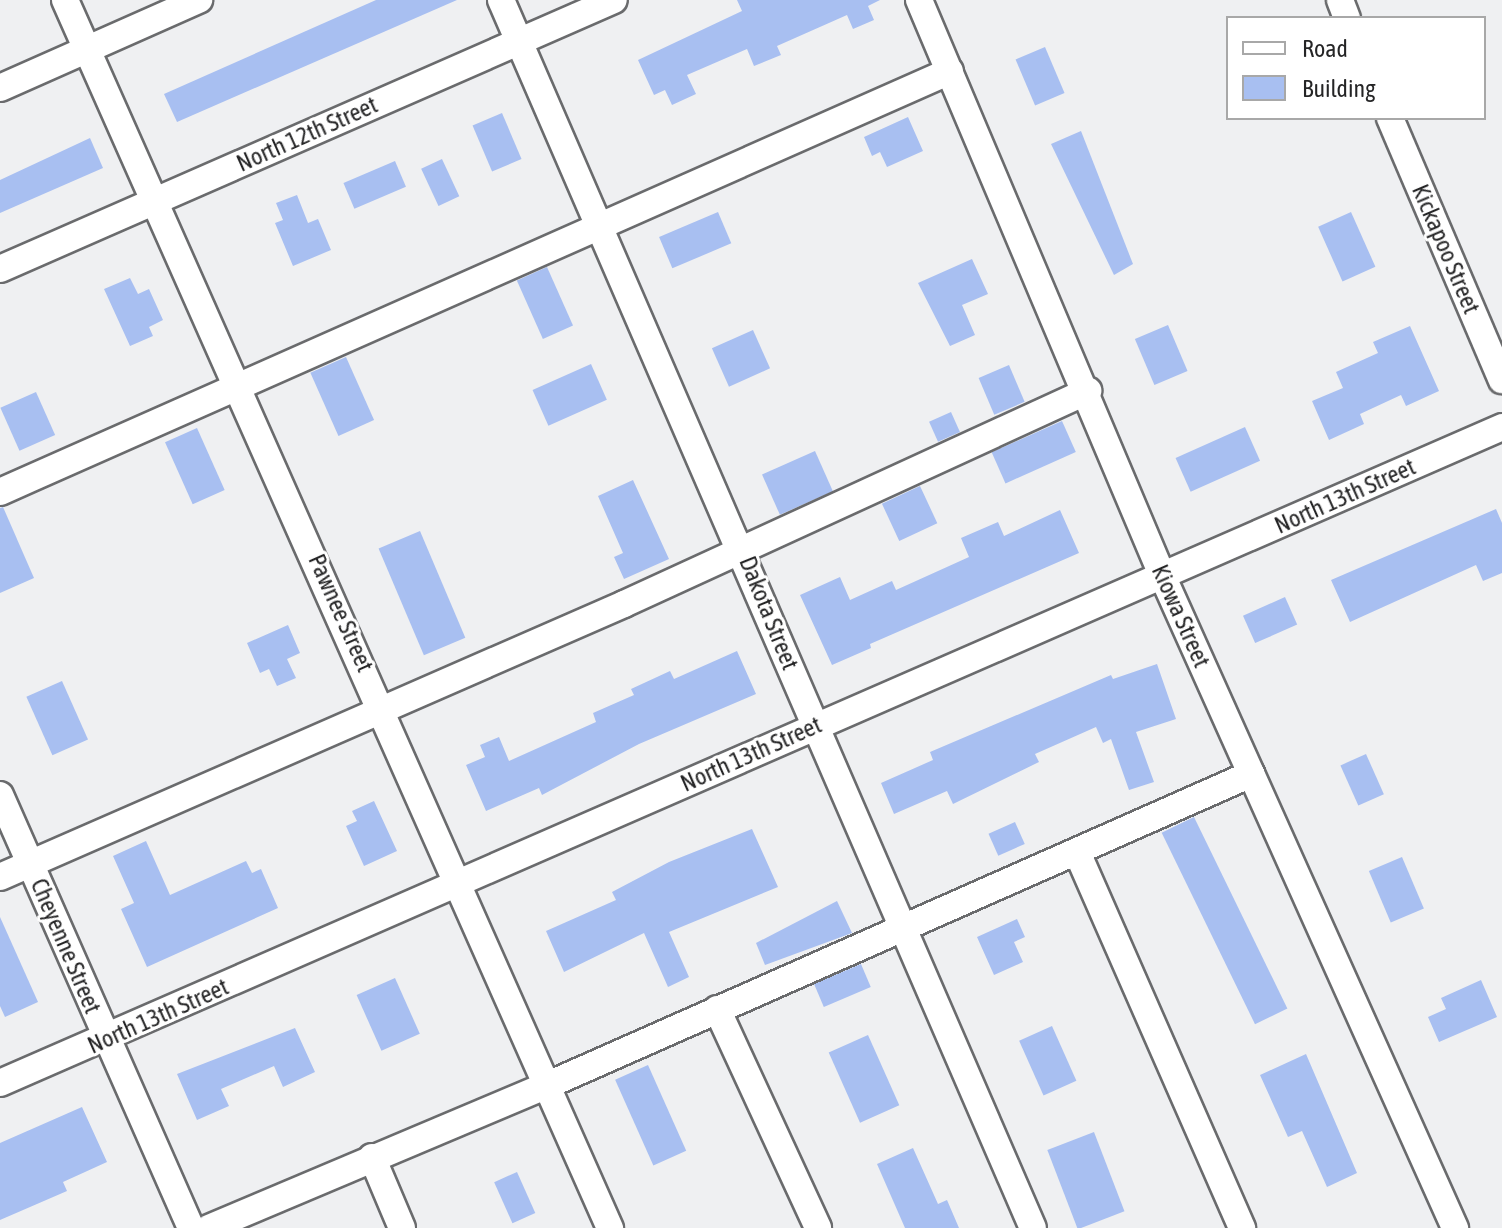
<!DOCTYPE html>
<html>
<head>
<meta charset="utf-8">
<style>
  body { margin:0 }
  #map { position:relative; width:1502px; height:1228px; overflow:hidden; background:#eff0f2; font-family:"Asap Condensed",sans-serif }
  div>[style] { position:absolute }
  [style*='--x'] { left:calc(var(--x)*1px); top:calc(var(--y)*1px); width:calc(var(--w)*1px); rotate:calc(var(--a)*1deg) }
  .building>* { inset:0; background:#a8bff1; transform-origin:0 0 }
  .roads { filter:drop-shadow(2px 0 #6a6b6d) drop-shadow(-2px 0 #6a6b6d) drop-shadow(0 2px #6a6b6d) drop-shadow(0 -2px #6a6b6d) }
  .minor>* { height:26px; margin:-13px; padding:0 13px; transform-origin:13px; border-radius:13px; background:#fff }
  span { translate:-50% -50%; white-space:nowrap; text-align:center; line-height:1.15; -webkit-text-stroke:6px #fff; paint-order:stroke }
  .street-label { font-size:24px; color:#252526 }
  .legend { position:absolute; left:1226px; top:16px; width:260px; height:104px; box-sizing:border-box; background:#fff; border:2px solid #a8a8a8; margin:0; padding:10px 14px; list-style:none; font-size:24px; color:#252526 }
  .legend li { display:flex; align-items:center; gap:16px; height:40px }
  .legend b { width:40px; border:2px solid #a8a8a8 }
</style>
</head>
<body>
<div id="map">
  <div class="building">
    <div style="clip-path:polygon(376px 0,457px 0,177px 122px,164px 94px)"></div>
    <div style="clip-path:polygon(737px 0,880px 0,868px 6px,874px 20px,853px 29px,847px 15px,777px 46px,781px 55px,754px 66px,747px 49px,687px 75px,696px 94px,672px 105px,665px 90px,654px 95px,638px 60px,742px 11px)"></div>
    <div style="left:1045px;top:47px;width:50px;height:32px;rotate:67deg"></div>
    <div style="left:502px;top:113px;width:50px;height:32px;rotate:67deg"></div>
    <div style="clip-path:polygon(908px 117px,923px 151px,887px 167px,880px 152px,872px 156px,864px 137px)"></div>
    <div style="clip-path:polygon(1081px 131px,1133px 264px,1114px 275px,1051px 144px)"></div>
    <div style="clip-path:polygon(90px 138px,103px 168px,0 213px,0 180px)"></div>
    <div style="left:442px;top:159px;width:41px;height:23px;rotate:65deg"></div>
    <div style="left:395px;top:161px;width:28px;height:56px;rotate:67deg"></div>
    <div style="clip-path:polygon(297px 195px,308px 223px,318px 219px,331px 250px,293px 266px,275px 223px,283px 220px,276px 203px)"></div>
    <div style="left:718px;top:212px;width:34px;height:64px;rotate:67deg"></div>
    <div style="left:1351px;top:212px;width:60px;height:36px;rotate:66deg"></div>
    <div style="clip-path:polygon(972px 259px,988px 294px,962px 305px,975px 335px,950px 346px,918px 283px)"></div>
    <div style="left:547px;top:267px;width:64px;height:33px;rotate:66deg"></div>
    <div style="clip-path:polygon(130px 278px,138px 294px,149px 289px,163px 320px,149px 327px,153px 336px,130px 346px,104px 289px)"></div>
    <div style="left:1168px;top:325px;width:50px;height:36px;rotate:67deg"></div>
    <div style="clip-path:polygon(1410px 326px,1439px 391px,1406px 406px,1401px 395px,1360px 414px,1364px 424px,1329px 440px,1312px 401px,1343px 388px,1336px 372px,1378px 353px,1373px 342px)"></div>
    <div style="left:753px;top:330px;width:42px;height:45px;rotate:66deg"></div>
    <div style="left:346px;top:357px;width:69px;height:39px;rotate:66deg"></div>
    <div style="left:591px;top:364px;width:39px;height:64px;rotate:66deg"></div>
    <div style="left:1009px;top:365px;width:40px;height:33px;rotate:67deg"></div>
    <div style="left:36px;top:392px;width:47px;height:39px;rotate:66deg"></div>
    <div style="left:951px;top:412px;width:22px;height:24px;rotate:66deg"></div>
    <div style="left:1062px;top:421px;width:34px;height:77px;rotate:66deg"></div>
    <div style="left:1245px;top:427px;width:37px;height:76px;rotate:66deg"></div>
    <div style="left:197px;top:428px;width:68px;height:35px;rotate:66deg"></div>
    <div style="left:815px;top:451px;width:44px;height:58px;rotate:66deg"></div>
    <div style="clip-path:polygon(633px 480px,669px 559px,624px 579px,614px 557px,623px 553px,598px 496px)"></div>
    <div style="left:920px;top:486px;width:41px;height:42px;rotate:65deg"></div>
    <div style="clip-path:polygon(3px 507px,34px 578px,0 593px,0 508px)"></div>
    <div style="clip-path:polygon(1496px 509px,1502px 523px,1502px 573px,1483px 581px,1476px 565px,1350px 622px,1331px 580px)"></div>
    <div style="clip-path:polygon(1060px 510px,1079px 553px,870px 644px,871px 648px,832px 665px,800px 595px,840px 577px,850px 600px,892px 581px,896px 590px,969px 557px,961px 538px,998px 522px,1004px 536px)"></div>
    <div style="left:420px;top:531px;width:116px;height:45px;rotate:67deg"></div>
    <div style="left:1285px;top:597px;width:30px;height:46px;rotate:66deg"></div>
    <div style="clip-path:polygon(288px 625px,300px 653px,287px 659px,296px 678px,277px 686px,269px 669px,260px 673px,247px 643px)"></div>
    <div style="clip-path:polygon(737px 651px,756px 694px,639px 744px,542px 795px,539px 788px,486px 811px,466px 765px,485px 757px,480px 745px,499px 737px,509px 761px,596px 722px,593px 713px,634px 695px,631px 689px,670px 671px,674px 679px)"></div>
    <div style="clip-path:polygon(1157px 664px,1176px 719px,1136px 732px,1154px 782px,1129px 790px,1111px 739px,1103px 743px,1096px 727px,1035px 754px,1039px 762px,953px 804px,947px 791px,894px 814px,881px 783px,933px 760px,930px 752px,1111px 675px,1113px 679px)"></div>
    <div style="left:62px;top:681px;width:64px;height:39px;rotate:66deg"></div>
    <div style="left:1366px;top:754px;width:44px;height:28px;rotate:66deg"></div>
    <div style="clip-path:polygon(374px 801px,397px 851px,364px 866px,346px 826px,357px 821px,352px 811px)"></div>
    <div style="left:1194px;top:817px;width:213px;height:36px;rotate:64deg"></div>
    <div style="left:1015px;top:822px;width:24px;height:29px;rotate:66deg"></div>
    <div style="clip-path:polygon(752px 829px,778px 887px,669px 932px,689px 977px,668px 987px,644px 933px,564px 972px,546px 931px,616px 900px,612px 892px,669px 862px)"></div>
    <div style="clip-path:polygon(146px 841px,170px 895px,246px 861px,252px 873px,261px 869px,278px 908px,147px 967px,121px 909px,134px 903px,113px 856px)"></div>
    <div style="left:1402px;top:857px;width:56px;height:36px;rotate:67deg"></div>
    <div style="clip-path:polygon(837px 901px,852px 933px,765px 965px,756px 943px)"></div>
    <div style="clip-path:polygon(0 917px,38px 1002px,5px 1017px,0 1006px)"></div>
    <div style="clip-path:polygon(1017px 919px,1025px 937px,1014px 942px,1023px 962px,994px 975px,977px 937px)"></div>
    <div style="left:861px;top:964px;width:25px;height:51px;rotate:67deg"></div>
    <div style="left:395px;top:978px;width:61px;height:42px;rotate:66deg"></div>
    <div style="clip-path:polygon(1481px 980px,1497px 1017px,1439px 1042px,1428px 1017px,1446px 1009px,1441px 998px)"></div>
    <div style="left:1052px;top:1026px;width:60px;height:36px;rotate:66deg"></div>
    <div style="clip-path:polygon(295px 1028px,315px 1072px,283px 1087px,274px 1066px,221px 1089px,229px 1106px,197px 1120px,177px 1074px)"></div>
    <div style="left:868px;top:1035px;width:77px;height:43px;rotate:66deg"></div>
    <div style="clip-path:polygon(1306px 1054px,1357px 1173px,1327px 1187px,1302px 1131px,1288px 1137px,1260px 1075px)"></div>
    <div style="left:648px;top:1065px;width:94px;height:36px;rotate:66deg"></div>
    <div style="clip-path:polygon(82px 1107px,107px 1162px,63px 1182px,67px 1191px,0 1220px,0 1143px)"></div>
    <div style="left:1094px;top:1132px;width:85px;height:50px;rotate:69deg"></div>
    <div style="clip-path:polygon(913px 1148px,938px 1204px,947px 1200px,959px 1228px,905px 1228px,877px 1164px)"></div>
    <div style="left:517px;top:1172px;width:45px;height:25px;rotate:66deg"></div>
  </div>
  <div class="roads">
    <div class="minor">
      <div style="--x:65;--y:0;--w:1344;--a:66.07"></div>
      <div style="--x:501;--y:0;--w:1338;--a:66.58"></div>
      <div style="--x:919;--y:0;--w:624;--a:67.09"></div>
      <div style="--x:1162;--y:575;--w:716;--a:65.83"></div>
      <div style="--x:1340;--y:0;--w:19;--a:69"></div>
      <div style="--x:0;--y:88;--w:218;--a:-23.9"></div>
      <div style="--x:1390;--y:118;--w:285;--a:66.9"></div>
      <div style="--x:0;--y:269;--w:670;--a:-23.66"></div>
      <div style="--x:0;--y:492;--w:1039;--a:-23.9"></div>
      <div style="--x:0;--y:795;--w:473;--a:66.2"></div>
      <div style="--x:1077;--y:852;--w:411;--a:66.3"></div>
      <div style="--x:0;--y:877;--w:681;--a:-23.63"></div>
      <div style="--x:624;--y:604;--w:511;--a:-24.66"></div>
      <div style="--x:717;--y:1009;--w:241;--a:65.2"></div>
      <div style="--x:0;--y:1083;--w:1639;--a:-23.59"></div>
      <div style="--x:372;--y:1157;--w:77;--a:67.1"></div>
      <div style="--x:209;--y:1228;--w:368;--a:-22.9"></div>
      <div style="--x:548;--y:1085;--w:769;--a:-23.86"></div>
    </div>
  </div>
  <div class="street-label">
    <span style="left:307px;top:134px;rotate:-24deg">North 12th Street</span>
    <span style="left:1446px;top:249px;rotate:67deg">Kickapoo Street</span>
    <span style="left:1345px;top:496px;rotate:-24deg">North 13th Street</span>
    <span style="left:341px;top:613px;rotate:66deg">Pawnee Street</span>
    <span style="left:769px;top:613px;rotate:68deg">Dakota Street</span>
    <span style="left:1181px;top:616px;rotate:66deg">Kiowa Street</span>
    <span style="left:751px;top:754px;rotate:-24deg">North 13th Street</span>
    <span style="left:66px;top:946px;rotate:67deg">Cheyenne Street</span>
    <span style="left:158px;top:1016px;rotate:-24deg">North 13th Street</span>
  </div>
  <ul class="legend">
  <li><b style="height:10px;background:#fff"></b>Road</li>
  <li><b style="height:22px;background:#a8bff1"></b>Building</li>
  </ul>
</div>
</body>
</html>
